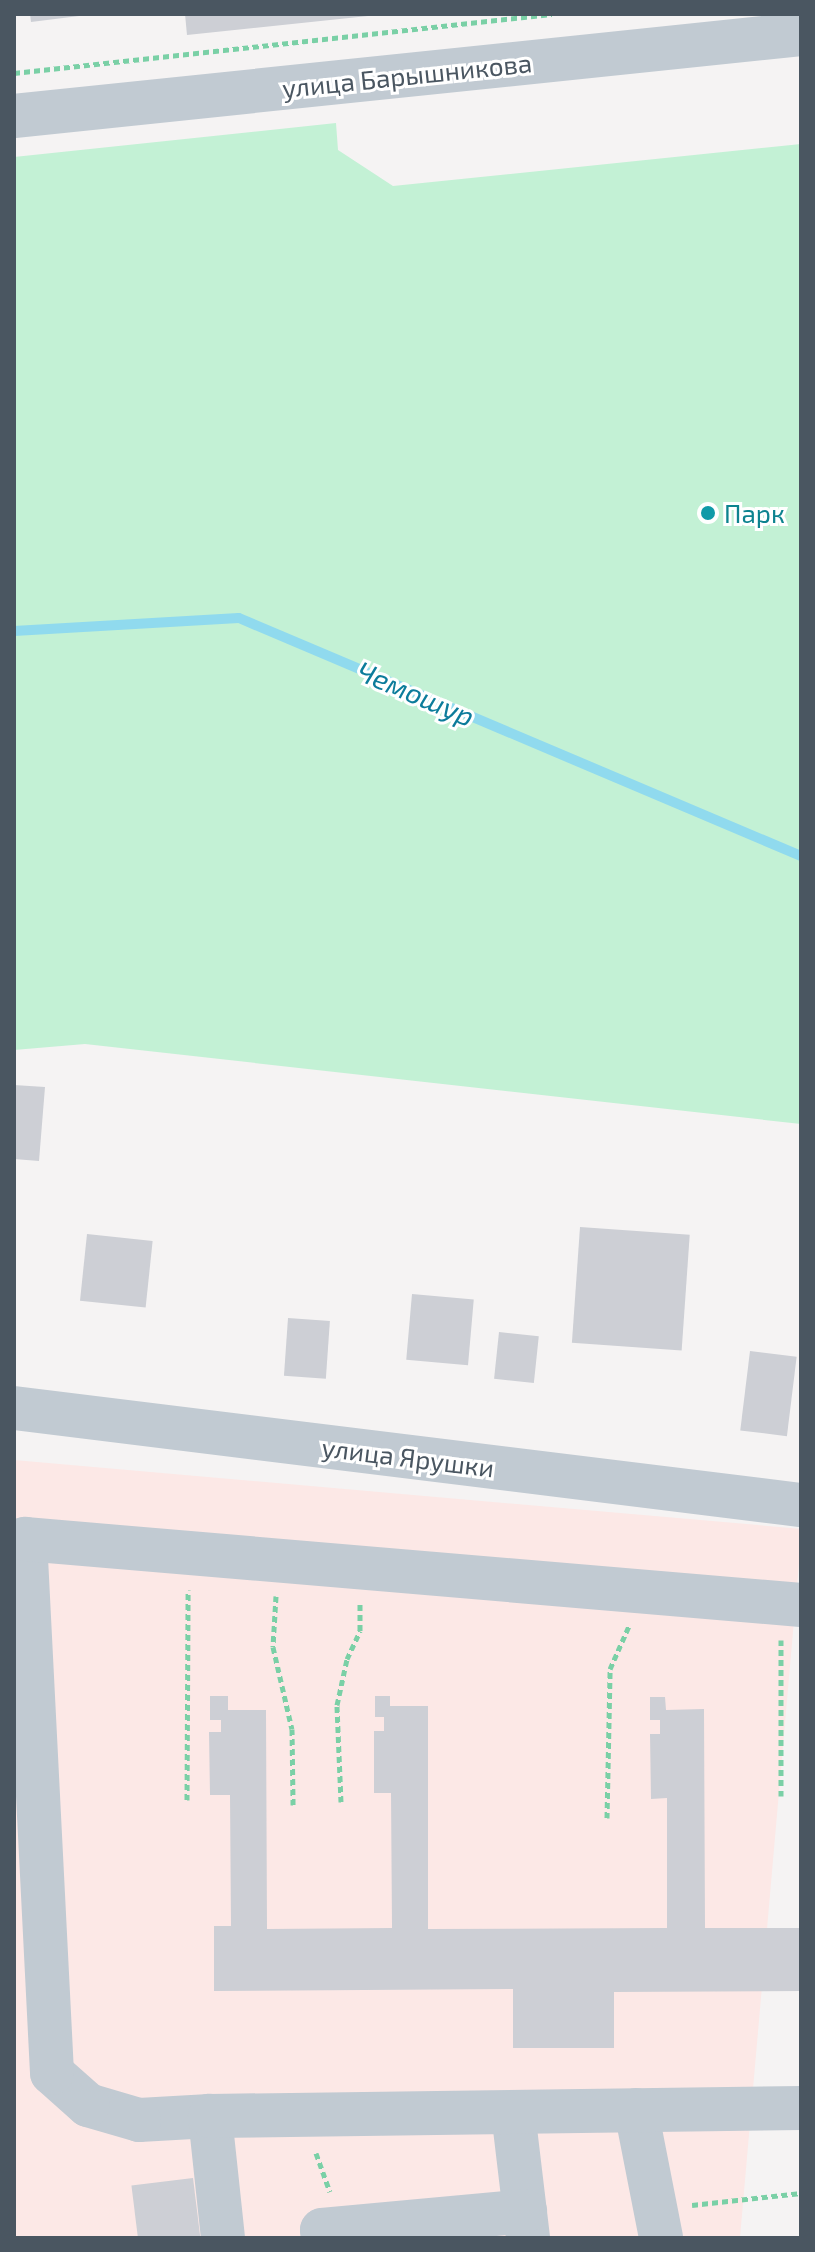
<!DOCTYPE html>
<html>
<head>
<meta charset="utf-8">
<style>
  body { margin:0 }
  #map { position:relative; width:815px; height:2252px; overflow:hidden; background:#f5f3f3; font-family:"Exo 2",sans-serif }
  div>[style] { position:absolute }
  [style*='--x'] { left:calc(var(--x)*1px); top:calc(var(--y)*1px); width:calc(var(--w)*1px); rotate:calc(var(--a)*1deg) }
  .medical>* { inset:0; background:#fce8e6; transform-origin:0 0 }
  .green>* { inset:0; background:#c3f1d5 }
  .stream>* { height:10px; margin:-5px; padding:0 5px; transform-origin:5px; border-radius:5px; background:#90daee }
  .building>* { inset:0; background:#cdcfd5; transform-origin:0 0 }
  .path>* { height:5px; margin-top:-2.5px; transform-origin:0; background:repeating-linear-gradient(90deg,#7ad0a6 0 6px,transparent 0 10px) }
  .minor>* { height:44px; margin:-22px; padding:0 22px; transform-origin:22px; border-radius:22px; background:#c1cad2 }
  .dots>* { width:22px; height:22px; translate:-50% -50%; box-sizing:border-box; border:4px solid #fff; border-radius:50% }
  span { translate:-50% -50%; white-space:nowrap; text-align:center; line-height:1.15; -webkit-text-stroke:6px #fff; paint-order:stroke }
  .street-label { font-size:26px; color:#4a5661 }
  .culture-label { font-size:26px; color:#0d838f }
  .left { translate:0 -50%; text-align:left }
  .water-label { font-size:28px; color:#0c7c9b; font-style:italic }
  .frame { position:absolute; inset:0; border:16px solid #4a5661; pointer-events:none }
</style>
</head>
<body>
<div id="map">
  <div class="medical">
    <div style="left:14px;top:1460px;width:791px;height:778px;rotate:5deg"></div>
  </div>
  <div class="green">
    <div style="clip-path:polygon(336px 123px,338px 150px,393px 186px,801px 144px,801px 1124px,85px 1044px,14px 1050px,14px 157px)"></div>
  </div>
  <div class="stream">
    <div style="--x:14;--y:631;--w:225;--a:-3.3"></div>
    <div style="--x:239;--y:618;--w:610;--a:22.95"></div>
  </div>
  <div class="building">
    <div style="clip-path:polygon(30px 14px,79px 14px,79px 16px,31px 22px)"></div>
    <div style="clip-path:polygon(185px 14px,368px 14px,368px 16px,187px 35px)"></div>
    <div style="clip-path:polygon(14px 1085px,45px 1087px,39px 1161px,14px 1159px)"></div>
    <div style="left:580px;top:1227px;width:110px;height:116px;rotate:4deg"></div>
    <div style="left:87px;top:1234px;width:66px;height:67px;rotate:6deg"></div>
    <div style="left:412px;top:1294px;width:62px;height:66px;rotate:5deg"></div>
    <div style="left:288px;top:1318px;width:42px;height:58px;rotate:4deg"></div>
    <div style="left:499px;top:1332px;width:40px;height:47px;rotate:6deg"></div>
    <div style="left:750px;top:1351px;width:47px;height:80px;rotate:7deg"></div>
    <div style="clip-path:polygon(210px 1696px,228px 1696px,228px 1710px,266px 1710px,267px 1929px,392px 1928px,391px 1793px,374px 1793px,374px 1731px,384px 1731px,384px 1717px,375px 1717px,375px 1696px,390px 1696px,390px 1706px,428px 1706px,428px 1929px,667px 1928px,667px 1798px,651px 1799px,650px 1734px,660px 1734px,660px 1720px,650px 1720px,650px 1697px,665px 1697px,666px 1710px,704px 1709px,705px 1928px,801px 1928px,801px 1991px,614px 1992px,614px 2048px,513px 2048px,513px 1989px,214px 1991px,214px 1926px,231px 1926px,230px 1795px,210px 1795px,209px 1732px,221px 1732px,221px 1720px,210px 1720px)"></div>
    <div style="left:193px;top:2178px;width:60px;height:62px;rotate:83deg"></div>
  </div>
  <div class="path">
    <div style="--x:14;--y:73;--w:541;--a:-6.26"></div>
    <div style="--x:276;--y:1596;--w:51;--a:93.4"></div>
    <div style="--x:273;--y:1647;--w:84;--a:77"></div>
    <div style="--x:292;--y:1729;--w:76;--a:89.2"></div>
    <div style="--x:781;--y:1796;--w:156;--a:-90"></div>
    <div style="--x:187;--y:1800;--w:210;--a:-89.7"></div>
    <div style="--x:341;--y:1802;--w:97;--a:-92.4"></div>
    <div style="--x:337;--y:1705;--w:47;--a:-77.7"></div>
    <div style="--x:347;--y:1659;--w:31;--a:-65"></div>
    <div style="--x:360;--y:1631;--w:28;--a:-90"></div>
    <div style="--x:607;--y:1818;--w:149;--a:-88.8"></div>
    <div style="--x:610;--y:1669;--w:47;--a:-66.2"></div>
    <div style="--x:316;--y:2153;--w:41;--a:70.3"></div>
    <div style="--x:692;--y:2205;--w:110;--a:-6.3"></div>
  </div>
  <div class="minor">
    <div style="--x:14;--y:116;--w:791;--a:-5.95"></div>
    <div style="--x:14;--y:1408;--w:793;--a:7.03"></div>
    <div style="--x:636;--y:2110;--w:130;--a:78.9"></div>
    <div style="--x:513;--y:2112;--w:127;--a:83.2"></div>
    <div style="--x:210;--y:2116;--w:71;--a:176.8"></div>
    <div style="--x:139;--y:2120;--w:53;--a:-163.6"></div>
    <div style="--x:88;--y:2105;--w:48;--a:-138.4"></div>
    <div style="--x:52;--y:2073;--w:535;--a:-92.89"></div>
    <div style="--x:25;--y:1539;--w:779;--a:4.86"></div>
    <div style="--x:223;--y:2238;--w:123;--a:-96.1"></div>
    <div style="--x:210;--y:2116;--w:591;--a:-0.78"></div>
    <div style="--x:323;--y:2238;--w:8;--a:-97"></div>
    <div style="--x:322;--y:2230;--w:204;--a:-5.3"></div>
  </div>
  <div class="dots">
    <div style="left:708px;top:513px;background:#0f9aa8"></div>
  </div>
  <div class="street-label">
    <span style="left:407px;top:75px;rotate:-6deg">улица Барышникова</span>
    <span style="left:408px;top:1457px;rotate:7deg">улица Ярушки</span>
  </div>
  <div class="culture-label">
    <span class="left" style="left:724px;top:513px">Парк</span>
  </div>
  <div class="water-label">
    <span style="left:416px;top:693px;rotate:23deg">Чемошур</span>
  </div>
  <div class="frame"></div>
</div>
</body>
</html>
